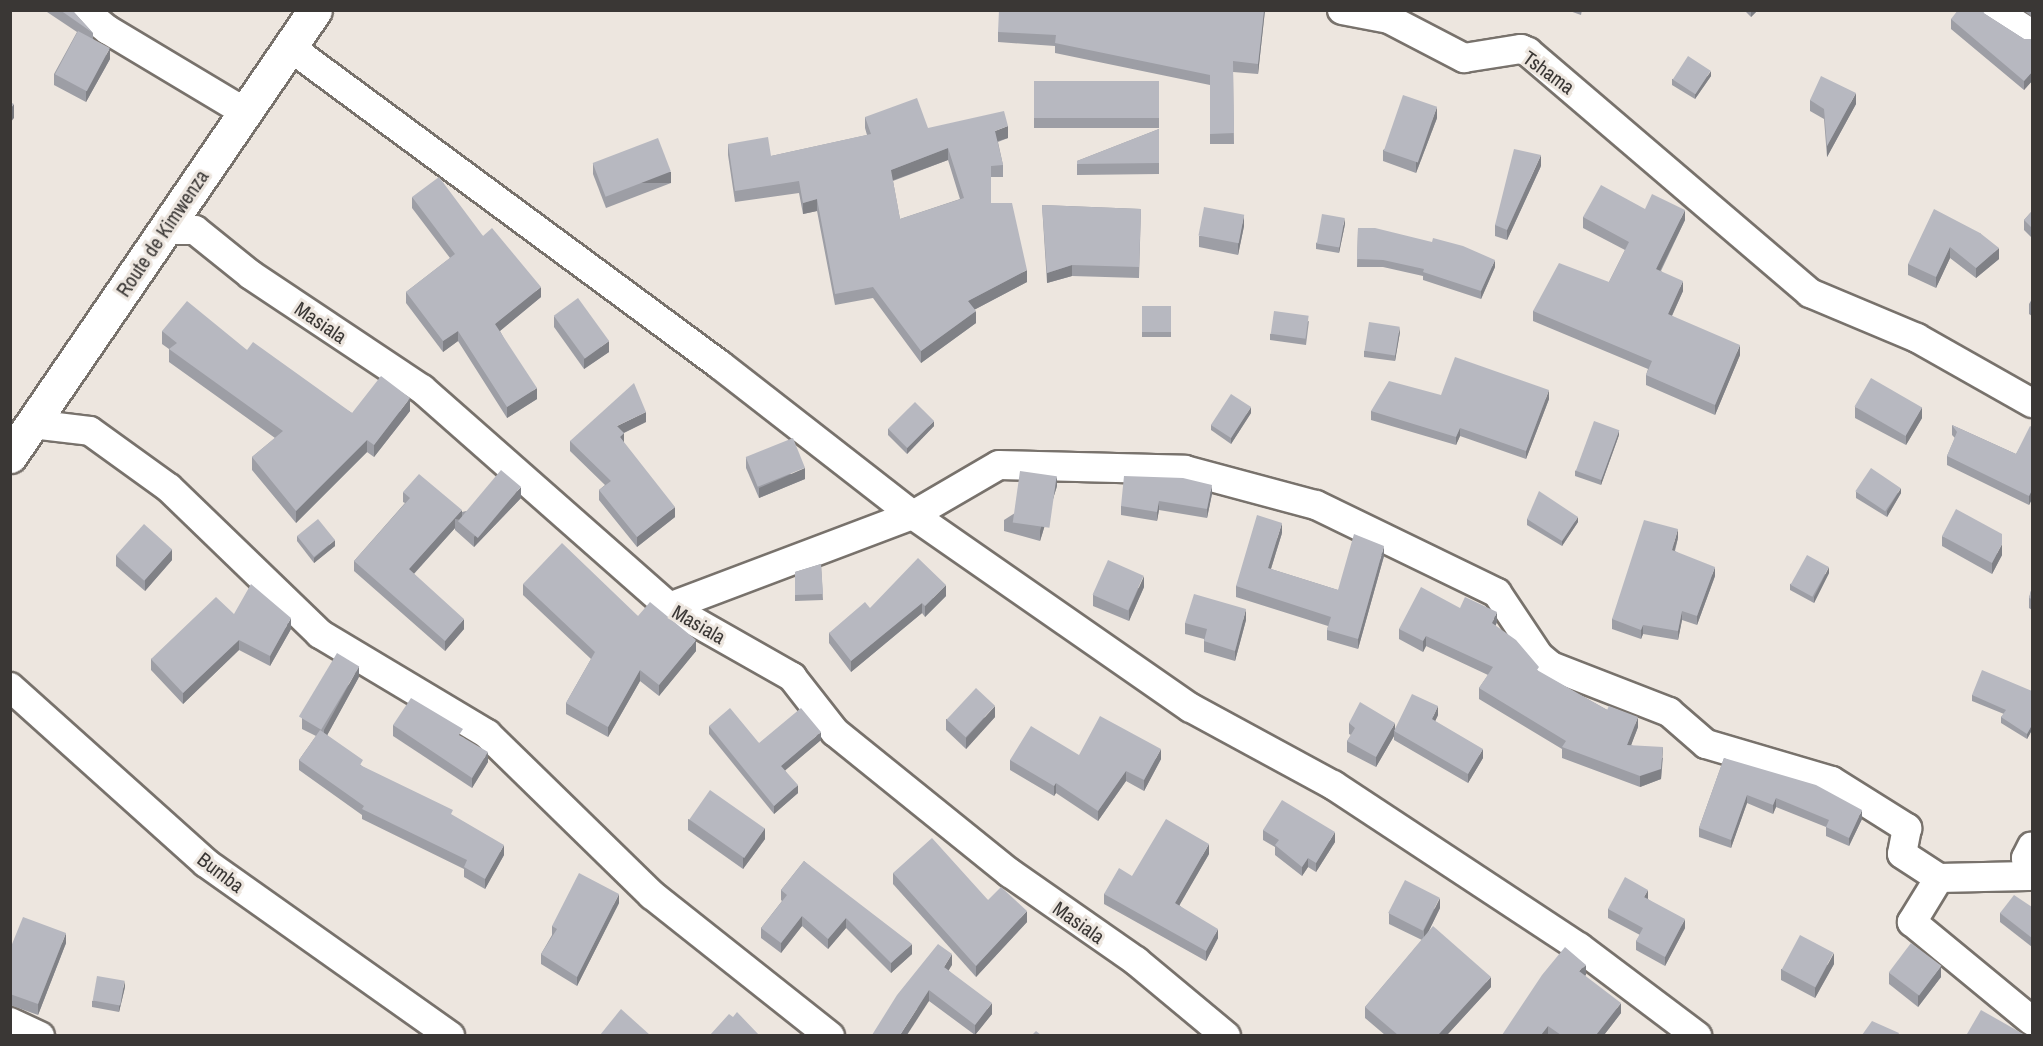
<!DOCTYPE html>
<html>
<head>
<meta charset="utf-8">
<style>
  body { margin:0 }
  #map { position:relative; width:2043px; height:1046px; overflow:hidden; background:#ede6df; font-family:"Archivo Narrow",sans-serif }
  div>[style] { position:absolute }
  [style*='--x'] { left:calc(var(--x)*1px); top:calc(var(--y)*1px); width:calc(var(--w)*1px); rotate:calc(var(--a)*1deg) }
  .roads { filter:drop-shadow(2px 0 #78726c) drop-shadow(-2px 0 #78726c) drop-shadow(0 2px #78726c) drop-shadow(0 -2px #78726c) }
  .street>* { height:28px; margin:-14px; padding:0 14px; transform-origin:14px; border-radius:14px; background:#fff }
  .secondary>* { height:33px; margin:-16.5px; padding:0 16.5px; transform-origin:16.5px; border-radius:16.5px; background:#fff }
  .wall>* { inset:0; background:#9d9ea5; transform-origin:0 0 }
  .shaded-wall>* { inset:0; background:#808186; transform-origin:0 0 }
  .building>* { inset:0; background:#b7b8c0; transform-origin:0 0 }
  span { translate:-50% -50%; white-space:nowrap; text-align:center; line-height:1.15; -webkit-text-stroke:6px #ede6df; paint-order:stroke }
  .street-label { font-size:20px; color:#3a3735 }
  .frame { position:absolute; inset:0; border:12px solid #3a3735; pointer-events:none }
</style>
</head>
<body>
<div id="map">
  <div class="roads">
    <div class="street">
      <div style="--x:83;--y:10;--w:32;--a:39"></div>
      <div style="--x:108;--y:30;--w:160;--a:30.9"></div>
      <div style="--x:1342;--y:10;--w:48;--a:10.8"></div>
      <div style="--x:1389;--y:19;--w:85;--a:27.5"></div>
      <div style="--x:1464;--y:58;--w:58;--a:-9"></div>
      <div style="--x:1521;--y:49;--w:8;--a:23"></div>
      <div style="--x:1528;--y:52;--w:371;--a:40.5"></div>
      <div style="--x:1810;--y:293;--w:116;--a:22.8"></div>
      <div style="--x:1917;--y:338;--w:132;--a:29.5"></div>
      <div style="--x:1994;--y:10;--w:45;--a:32.3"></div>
      <div style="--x:291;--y:48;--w:533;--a:36.46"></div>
      <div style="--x:720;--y:365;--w:244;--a:37.9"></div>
      <div style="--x:913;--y:515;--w:338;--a:34.8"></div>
      <div style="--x:1191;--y:708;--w:162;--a:28.5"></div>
      <div style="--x:1333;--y:785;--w:295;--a:33.4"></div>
      <div style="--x:1579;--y:947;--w:148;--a:37"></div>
      <div style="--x:164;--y:230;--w:31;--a:0"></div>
      <div style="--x:195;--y:230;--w:72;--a:38.8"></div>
      <div style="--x:251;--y:275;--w:206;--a:33.7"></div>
      <div style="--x:422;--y:389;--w:329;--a:41.4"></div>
      <div style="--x:669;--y:607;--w:142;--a:29.6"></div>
      <div style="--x:792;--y:677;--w:70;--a:52"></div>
      <div style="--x:835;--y:732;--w:225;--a:38.9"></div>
      <div style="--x:1010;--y:873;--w:154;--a:34.9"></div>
      <div style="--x:1136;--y:961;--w:117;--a:39.8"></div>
      <div style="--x:32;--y:424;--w:58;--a:6.9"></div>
      <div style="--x:90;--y:431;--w:97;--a:35.8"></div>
      <div style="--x:169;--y:488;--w:210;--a:44"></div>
      <div style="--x:320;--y:634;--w:195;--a:30.9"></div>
      <div style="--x:487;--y:734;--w:231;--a:44.3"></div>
      <div style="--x:652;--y:895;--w:227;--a:38.4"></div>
      <div style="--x:669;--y:607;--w:261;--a:-20.7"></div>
      <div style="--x:913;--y:515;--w:99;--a:-30.2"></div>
      <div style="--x:999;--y:465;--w:186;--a:1.5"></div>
      <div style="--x:1185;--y:470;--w:136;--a:15"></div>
      <div style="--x:1316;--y:505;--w:201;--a:25.9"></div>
      <div style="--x:1497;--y:593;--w:76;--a:56.3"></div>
      <div style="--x:1539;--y:656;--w:16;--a:40"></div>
      <div style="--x:1551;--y:666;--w:127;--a:21.3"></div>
      <div style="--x:1669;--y:712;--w:49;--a:40.9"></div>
      <div style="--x:1706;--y:744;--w:131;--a:16.4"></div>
      <div style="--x:1832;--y:781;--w:89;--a:32.1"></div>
      <div style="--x:1907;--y:828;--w:26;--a:101"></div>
      <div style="--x:1902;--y:854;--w:44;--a:33"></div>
      <div style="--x:1939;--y:878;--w:52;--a:121.5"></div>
      <div style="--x:1912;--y:922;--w:156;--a:39.5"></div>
      <div style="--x:10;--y:687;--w:263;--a:41.9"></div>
      <div style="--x:206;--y:863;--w:299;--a:35.3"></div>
      <div style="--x:1939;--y:878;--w:89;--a:-1.3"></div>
      <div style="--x:2028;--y:876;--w:18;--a:-96"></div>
      <div style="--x:2026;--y:858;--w:13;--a:-63"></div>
      <div style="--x:10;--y:1022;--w:33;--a:25"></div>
    </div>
    <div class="secondary">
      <div style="--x:10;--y:456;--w:540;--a:-55.63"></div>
    </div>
  </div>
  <div class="wall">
    <div style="clip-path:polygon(44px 10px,72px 10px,93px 33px,93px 39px,110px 59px,86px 102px,54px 85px,54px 74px,77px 32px)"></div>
    <div style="clip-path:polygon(1265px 10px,1258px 74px,1233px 72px,1234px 144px,1210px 144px,1210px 85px,1055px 53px,1055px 46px,998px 42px,998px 32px)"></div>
    <div style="clip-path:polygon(1567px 10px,1582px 10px,1581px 15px)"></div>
    <div style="clip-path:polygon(1744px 10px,1758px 10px,1751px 17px)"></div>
    <div style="clip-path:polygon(2023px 10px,2032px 10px,2032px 17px)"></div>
    <div style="clip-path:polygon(1985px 14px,2024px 39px,2032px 39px,2032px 81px,2024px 90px,1951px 29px,1951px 19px)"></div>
    <div style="clip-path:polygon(1711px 76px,1695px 99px,1672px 85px,1672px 79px)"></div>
    <div style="left:1159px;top:81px;width:47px;height:125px;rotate:90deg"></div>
    <div style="clip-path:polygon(1810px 100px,1856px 104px,1827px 157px,1824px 119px,1810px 111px)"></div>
    <div style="clip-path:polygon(evenodd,865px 117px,928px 128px,1008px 138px,998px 142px,1003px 165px,1003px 177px,991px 177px,991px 203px,1027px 282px,974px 310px,976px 323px,921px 363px,873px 298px,835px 305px,817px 211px,803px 214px,799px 193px,735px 202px,728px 155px,728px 144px,771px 156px,867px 135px,865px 128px,865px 117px,948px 160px,960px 199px,900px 219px,893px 181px,948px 160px)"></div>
    <div style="clip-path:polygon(1437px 118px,1416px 173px,1383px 161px,1383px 150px)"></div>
    <div style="clip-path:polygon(1159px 129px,1159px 174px,1077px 175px,1077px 161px)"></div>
    <div style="clip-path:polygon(593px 163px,671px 183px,606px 208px,593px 174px)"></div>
    <div style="clip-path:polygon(1541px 166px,1507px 240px,1495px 236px,1495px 225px)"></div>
    <div style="clip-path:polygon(412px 197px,483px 236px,541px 297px,500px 331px,537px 399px,507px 418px,458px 341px,443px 352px,406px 303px,406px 292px,450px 258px,412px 208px)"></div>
    <div style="clip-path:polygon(1042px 205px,1141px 209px,1139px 278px,1072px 276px,1047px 283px)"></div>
    <div style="clip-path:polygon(1645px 209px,1685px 220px,1661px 271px,1683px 291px,1672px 316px,1740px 355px,1715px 415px,1646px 385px,1646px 375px,1648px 369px,1533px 321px,1533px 311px,1609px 282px,1625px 250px,1583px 228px,1583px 217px)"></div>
    <div style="clip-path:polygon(2032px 211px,2032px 238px,2024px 230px,2024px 220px)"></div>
    <div style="clip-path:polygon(1345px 224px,1339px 253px,1316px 249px,1316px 243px)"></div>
    <div style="clip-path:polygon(1244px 226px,1238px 255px,1199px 247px,1199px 236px)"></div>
    <div style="clip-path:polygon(1358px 228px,1495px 267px,1481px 299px,1423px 280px,1423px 276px,1383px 267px,1357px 267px)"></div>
    <div style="clip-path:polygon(1980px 233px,1999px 259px,1976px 278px,1950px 258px,1936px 288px,1908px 275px,1908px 264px)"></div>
    <div style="clip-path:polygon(2032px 299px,2032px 316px,2029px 314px,2029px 304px)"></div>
    <div style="left:1142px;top:306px;width:29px;height:31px"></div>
    <div style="clip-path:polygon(554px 316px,609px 352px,584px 369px,554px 327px)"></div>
    <div style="clip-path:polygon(1309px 321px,1306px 345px,1270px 340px,1270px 334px)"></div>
    <div style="clip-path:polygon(162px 331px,247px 350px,352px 413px,410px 411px,374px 457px,367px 452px,296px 523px,252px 470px,252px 457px,275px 438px,169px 362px,169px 349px,162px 344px)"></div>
    <div style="clip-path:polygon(1400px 332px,1395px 361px,1364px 357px,1364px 351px)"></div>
    <div style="clip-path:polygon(1441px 395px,1549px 399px,1526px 459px,1460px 436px,1456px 445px,1371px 420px,1371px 411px)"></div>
    <div style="clip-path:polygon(1855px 407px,1922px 418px,1906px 445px,1855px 418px)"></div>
    <div style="clip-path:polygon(1251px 413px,1231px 444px,1211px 430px,1211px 425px)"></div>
    <div style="clip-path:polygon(646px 422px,624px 433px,624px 443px,675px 517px,637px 547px,599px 500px,599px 490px,605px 485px,570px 451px,570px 441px)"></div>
    <div style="clip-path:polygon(1952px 425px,2016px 454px,2032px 427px,2032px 499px,2029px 505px,1947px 465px,1947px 456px,1955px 438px,1952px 435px)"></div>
    <div style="clip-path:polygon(934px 426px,907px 454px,888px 435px,888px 429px)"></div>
    <div style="clip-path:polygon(1619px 435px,1601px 485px,1575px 476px,1575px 471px)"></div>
    <div style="clip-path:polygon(746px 457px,805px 479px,759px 498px,746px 468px)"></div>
    <div style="clip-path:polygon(1057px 486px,1040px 541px,1004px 531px,1004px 520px)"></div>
    <div style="clip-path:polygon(403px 492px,462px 512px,521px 498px,474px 547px,455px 530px,455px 528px,414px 574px,464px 629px,445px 651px,354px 571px,354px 561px,405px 503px,403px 502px)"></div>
    <div style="clip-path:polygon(1856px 492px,1901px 493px,1887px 517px,1856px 498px)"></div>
    <div style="clip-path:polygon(1212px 494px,1207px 518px,1159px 510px,1157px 521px,1121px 515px,1121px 506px)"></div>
    <div style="clip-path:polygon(1527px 519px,1578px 522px,1562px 546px,1527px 525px)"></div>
    <div style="clip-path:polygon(1282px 533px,1271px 569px,1338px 590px,1384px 556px,1358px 649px,1327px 640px,1327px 630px,1328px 626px,1236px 597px,1236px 586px)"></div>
    <div style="clip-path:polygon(297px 536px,335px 546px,314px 563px,297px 541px)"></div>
    <div style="clip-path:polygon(1942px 536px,2002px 555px,1992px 574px,1942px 546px)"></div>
    <div style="clip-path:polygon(1678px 538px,1675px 551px,1715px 576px,1697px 625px,1682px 620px,1678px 640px,1643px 634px,1641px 639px,1612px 629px,1612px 619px)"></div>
    <div style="clip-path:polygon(116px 555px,172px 560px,145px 591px,116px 566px)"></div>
    <div style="clip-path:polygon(821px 564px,823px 600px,795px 601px,795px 572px)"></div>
    <div style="clip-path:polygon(1829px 573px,1814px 603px,1790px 590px,1790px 584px)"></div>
    <div style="clip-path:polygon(523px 584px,638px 616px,696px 651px,659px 696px,640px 681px,608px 737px,566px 714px,566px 703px,591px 659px,523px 595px)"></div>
    <div style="clip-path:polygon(1144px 587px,1129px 621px,1093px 606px,1093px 595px)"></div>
    <div style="clip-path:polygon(2032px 587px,2032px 610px,2029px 608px,2029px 598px)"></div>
    <div style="clip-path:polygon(946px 596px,925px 617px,922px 613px,851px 672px,829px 643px,829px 633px,870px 608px)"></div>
    <div style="clip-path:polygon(1460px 608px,1497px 622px,1495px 626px,1539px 672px,1638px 727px,1631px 745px,1663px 758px,1661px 779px,1640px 787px,1562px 758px,1562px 749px,1479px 699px,1479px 688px,1488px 675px,1426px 646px,1423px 652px,1399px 639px,1399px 629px)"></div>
    <div style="clip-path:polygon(234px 614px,291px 629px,270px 666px,239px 650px,183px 704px,151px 670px,151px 659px)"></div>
    <div style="clip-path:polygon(1246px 620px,1235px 661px,1204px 652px,1204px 639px,1185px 634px,1185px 623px)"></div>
    <div style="clip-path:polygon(359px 677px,327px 735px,363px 767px,453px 816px,504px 855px,485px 889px,464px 877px,464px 869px,362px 819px,362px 815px,299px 770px,299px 760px,316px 736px,302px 729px,302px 718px)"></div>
    <div style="clip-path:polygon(2032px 691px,2032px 730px,2027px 739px,2001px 723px,2001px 717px,2004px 714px,1972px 701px,1972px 695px)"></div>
    <div style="clip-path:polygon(1438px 715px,1435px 721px,1483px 758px,1468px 783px,1394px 740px,1394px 736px,1376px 767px,1347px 752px,1347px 741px,1351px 735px,1349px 734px,1349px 723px,1395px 729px)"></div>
    <div style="clip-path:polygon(995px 717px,966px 749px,946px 730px,946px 719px)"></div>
    <div style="clip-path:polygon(393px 725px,463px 737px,488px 762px,472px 788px,393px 736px)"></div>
    <div style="clip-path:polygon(709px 726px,759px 743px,821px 740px,785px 770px,798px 793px,774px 814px,709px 734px)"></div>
    <div style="clip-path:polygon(1079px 755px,1161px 759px,1144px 791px,1126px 781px,1098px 821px,1056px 793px,1054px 796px,1010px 770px,1010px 760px)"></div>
    <div style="clip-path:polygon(1724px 758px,1862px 819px,1849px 846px,1826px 836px,1826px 827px,1776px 807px,1773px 814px,1747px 803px,1731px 848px,1699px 837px,1699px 828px)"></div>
    <div style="clip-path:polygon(688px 819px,765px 839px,743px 869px,688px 830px)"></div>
    <div style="clip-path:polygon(1263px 830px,1335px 842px,1316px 872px,1308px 867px,1302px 876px,1275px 855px,1275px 847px,1263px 840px)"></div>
    <div style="clip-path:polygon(1209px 854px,1179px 905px,1218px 938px,1206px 961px,1104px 904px,1104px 894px,1132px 876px)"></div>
    <div style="clip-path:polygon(804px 861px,912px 954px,891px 973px,846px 928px,828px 949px,802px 926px,781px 953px,761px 938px,761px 928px,782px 901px,781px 900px,781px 890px)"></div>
    <div style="clip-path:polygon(893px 873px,988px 900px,1027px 922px,976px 977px,893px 884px)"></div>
    <div style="clip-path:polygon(1648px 898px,1648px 899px,1685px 928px,1665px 966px,1636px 950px,1636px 941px,1640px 935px,1608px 918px,1608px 909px)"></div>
    <div style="clip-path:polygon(619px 903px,577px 986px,541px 964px,541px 954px,552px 935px,552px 926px)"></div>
    <div style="clip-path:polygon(2032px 907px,2032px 947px,2000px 922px,2000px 913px)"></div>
    <div style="clip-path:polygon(1440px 908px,1428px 932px,1491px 987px,1447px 1035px,1385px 1035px,1365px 1018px,1365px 1007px,1422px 940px,1389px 924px,1389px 913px)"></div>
    <div style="clip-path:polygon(66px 943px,38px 1015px,10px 1005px,10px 949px)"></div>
    <div style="clip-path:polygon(1834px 964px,1815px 998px,1781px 980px,1781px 969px)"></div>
    <div style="clip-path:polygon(952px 965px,948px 970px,992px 1014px,975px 1035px,929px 1001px,872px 1035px)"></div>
    <div style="clip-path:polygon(1889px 973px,1941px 977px,1918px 1007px,1889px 984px)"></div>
    <div style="clip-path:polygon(1586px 975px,1585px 976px,1621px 1013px,1604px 1035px,1502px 1035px)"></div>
    <div style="clip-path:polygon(125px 987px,119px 1012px,92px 1007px,92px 1001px)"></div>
  </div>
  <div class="shaded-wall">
    <div style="clip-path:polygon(1264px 10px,1265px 10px,1258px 74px,1258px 64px)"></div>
    <div style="clip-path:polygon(1751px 10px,1758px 10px,1751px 17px)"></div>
    <div style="clip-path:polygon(110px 48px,110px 59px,86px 102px,86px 91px)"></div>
    <div style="clip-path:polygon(1711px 71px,1711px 76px,1695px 99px,1695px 94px)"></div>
    <div style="clip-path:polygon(2032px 72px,2032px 81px,2024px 90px,2024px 81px)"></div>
    <div style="clip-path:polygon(1856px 93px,1856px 104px,1827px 157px,1827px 146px)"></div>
    <div style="clip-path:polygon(14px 104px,14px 118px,10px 123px,10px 109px)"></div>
    <div style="clip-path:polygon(1437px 107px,1437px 118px,1416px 173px,1416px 162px)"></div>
    <div style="clip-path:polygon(1008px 126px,1008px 138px,995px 142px,995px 131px)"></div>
    <div style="clip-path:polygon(948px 148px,948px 160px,891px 181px,891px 170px)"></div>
    <div style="clip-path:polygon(1541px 155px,1541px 166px,1507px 240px,1507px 230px)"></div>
    <div style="left:671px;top:172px;width:11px;height:70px;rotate:90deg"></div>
    <div style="clip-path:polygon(817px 199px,817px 211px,803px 214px,803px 203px)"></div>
    <div style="clip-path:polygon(1685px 210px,1685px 220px,1656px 279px,1656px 269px)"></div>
    <div style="clip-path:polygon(1244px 215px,1244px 226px,1238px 255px,1238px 244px)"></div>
    <div style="clip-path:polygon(1345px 218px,1345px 224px,1339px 253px,1339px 247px)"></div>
    <div style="clip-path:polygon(1950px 247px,1950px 258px,1936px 288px,1936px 277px)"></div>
    <div style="clip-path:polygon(1999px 248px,1999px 259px,1976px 278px,1976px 268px)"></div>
    <div style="clip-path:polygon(1495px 260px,1495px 267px,1481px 299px,1481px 291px)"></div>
    <div style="clip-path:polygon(1072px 265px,1072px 276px,1047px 283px,1047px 273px)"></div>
    <div style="clip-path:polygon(1027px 270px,1027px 282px,968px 313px,968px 301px)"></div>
    <div style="clip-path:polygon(1683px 281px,1683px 291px,1668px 324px,1668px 314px)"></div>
    <div style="clip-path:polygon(541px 287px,541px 297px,495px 335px,495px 324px)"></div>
    <div style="clip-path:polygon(976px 311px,976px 323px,921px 363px,921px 351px)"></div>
    <div style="clip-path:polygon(1400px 327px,1400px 332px,1395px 361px,1395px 356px)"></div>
    <div style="clip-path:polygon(458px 331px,458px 341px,443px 352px,443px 341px)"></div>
    <div style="clip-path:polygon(609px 341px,609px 352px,584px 369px,584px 359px)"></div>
    <div style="clip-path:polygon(1740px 345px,1740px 355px,1715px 415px,1715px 405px)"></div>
    <div style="clip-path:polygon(537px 388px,537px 399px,507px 418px,507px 407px)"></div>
    <div style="clip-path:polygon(1549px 390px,1549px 399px,1526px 459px,1526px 451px)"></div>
    <div style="clip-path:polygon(410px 398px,410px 411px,374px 457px,374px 445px)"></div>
    <div style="clip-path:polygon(1251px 407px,1251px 413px,1231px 444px,1231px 438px)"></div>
    <div style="clip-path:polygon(1922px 407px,1922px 418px,1906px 445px,1906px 434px)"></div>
    <div style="clip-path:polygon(646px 412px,646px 422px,617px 436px,617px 426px)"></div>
    <div style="clip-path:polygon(934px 421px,934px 426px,907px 454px,907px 448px)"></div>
    <div style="clip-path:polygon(1460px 428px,1460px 436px,1456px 445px,1456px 437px)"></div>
    <div style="clip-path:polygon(1619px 430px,1619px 435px,1601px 485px,1601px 480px)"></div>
    <div style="clip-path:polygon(624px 433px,624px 443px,620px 437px)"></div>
    <div style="clip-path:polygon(367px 440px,367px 452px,296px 523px,296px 511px)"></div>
    <div style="clip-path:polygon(805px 468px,805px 479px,759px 498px,759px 488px)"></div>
    <div style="clip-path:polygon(1057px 476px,1057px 486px,1040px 541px,1040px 531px)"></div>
    <div style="clip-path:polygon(1212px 485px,1212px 494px,1207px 518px,1207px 509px)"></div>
    <div style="clip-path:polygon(521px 487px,521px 498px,474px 547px,474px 537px)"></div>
    <div style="clip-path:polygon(1901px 488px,1901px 493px,1887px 517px,1887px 511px)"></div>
    <div style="clip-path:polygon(2032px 490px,2032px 499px,2029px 505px,2029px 496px)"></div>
    <div style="clip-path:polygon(1159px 501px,1159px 510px,1157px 521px,1157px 512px)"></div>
    <div style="clip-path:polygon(675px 507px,675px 517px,637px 547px,637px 537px)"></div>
    <div style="clip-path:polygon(462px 510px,462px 520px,455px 519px,455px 528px,409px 579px,409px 569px)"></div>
    <div style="clip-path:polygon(1578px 517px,1578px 522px,1562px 546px,1562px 541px)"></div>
    <div style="clip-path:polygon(1282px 523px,1282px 533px,1268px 578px,1268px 568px)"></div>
    <div style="clip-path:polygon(1678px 529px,1678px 538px,1672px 559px,1672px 550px)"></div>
    <div style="clip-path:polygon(335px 540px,335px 546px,314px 563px,314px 558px)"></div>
    <div style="clip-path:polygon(2002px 544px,2002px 555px,1992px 574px,1992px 563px)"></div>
    <div style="clip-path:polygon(1384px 546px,1384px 556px,1358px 649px,1358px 639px)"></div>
    <div style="clip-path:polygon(172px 549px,172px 560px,145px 591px,145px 580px)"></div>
    <div style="clip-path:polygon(1715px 567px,1715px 576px,1697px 625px,1697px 616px)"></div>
    <div style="clip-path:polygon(1829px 567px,1829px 573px,1814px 603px,1814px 597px)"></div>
    <div style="clip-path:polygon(1144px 576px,1144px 587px,1129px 621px,1129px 610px)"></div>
    <div style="clip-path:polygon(946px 585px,946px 596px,925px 617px,925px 606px)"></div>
    <div style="clip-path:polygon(922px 603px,922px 613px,851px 672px,851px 661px)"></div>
    <div style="clip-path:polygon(1246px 609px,1246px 620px,1235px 661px,1235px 651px)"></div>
    <div style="clip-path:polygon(1682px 611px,1682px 620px,1678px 640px,1678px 631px)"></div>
    <div style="clip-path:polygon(1497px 612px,1497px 622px,1492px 634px,1492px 623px)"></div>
    <div style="clip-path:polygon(291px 618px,291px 629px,270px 666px,270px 656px)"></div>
    <div style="clip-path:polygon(464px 619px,464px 629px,445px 651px,445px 641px)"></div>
    <div style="clip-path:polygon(1643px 625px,1643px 634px,1641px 639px,1641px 630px)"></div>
    <div style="clip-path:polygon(1426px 636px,1426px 646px,1423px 652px,1423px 641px)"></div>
    <div style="clip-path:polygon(239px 640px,239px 650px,183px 704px,183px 693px)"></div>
    <div style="clip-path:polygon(696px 640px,696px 651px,659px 696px,659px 685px)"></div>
    <div style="clip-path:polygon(359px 666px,359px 677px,324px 741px,324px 730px)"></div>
    <div style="clip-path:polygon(640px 670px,640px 681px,608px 737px,608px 727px)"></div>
    <div style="clip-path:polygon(995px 706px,995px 717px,966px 749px,966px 738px)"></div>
    <div style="clip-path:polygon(1438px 706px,1438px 715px,1432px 728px,1432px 719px)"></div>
    <div style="clip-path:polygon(1638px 717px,1638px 727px,1627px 756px,1627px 745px)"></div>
    <div style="clip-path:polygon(1395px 723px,1395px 732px,1394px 731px,1394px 736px,1376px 767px,1376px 757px)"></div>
    <div style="clip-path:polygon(2032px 725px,2032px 730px,2027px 739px,2027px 734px)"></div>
    <div style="clip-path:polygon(821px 732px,821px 740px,781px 774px,781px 766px)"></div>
    <div style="clip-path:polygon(1663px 747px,1661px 779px,1640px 787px,1640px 776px)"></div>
    <div style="clip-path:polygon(1161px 749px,1161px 759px,1144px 791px,1144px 780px)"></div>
    <div style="clip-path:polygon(1483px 749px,1483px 758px,1468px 783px,1468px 774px)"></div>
    <div style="clip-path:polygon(488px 752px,488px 762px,472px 788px,472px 778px)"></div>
    <div style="clip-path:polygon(1126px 771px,1126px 781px,1098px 821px,1098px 811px)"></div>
    <div style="clip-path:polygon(1056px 783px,1056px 793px,1054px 796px,1054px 786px)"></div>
    <div style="clip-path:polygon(798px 785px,798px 793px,774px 814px,774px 806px)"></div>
    <div style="clip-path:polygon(1747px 795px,1747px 803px,1731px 848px,1731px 840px)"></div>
    <div style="clip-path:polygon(1776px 798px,1776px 807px,1773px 814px,1773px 805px)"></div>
    <div style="clip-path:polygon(1862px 810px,1862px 819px,1849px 846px,1849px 838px)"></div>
    <div style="clip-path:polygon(765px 828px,765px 839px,743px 869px,743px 858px)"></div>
    <div style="clip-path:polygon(1335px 832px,1335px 842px,1316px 872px,1316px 863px)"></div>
    <div style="clip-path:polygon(1209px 844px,1209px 854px,1175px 913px,1175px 903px)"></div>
    <div style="clip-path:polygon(504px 845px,504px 855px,485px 889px,485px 879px)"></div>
    <div style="clip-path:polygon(1308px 858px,1308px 867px,1302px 876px,1302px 867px)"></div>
    <div style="clip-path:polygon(1648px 890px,1648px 898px,1644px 906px,1644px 897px)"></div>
    <div style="clip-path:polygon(619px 894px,619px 903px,577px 986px,577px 977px)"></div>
    <div style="clip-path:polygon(1440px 898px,1440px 908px,1424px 941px,1424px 930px)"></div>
    <div style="clip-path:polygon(1027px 911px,1027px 922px,976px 977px,976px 966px)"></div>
    <div style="clip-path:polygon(802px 916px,802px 926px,781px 953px,781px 943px)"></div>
    <div style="clip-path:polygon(846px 918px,846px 928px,828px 949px,828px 939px)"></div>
    <div style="clip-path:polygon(1685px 919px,1685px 928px,1665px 966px,1665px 957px)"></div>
    <div style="clip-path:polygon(1218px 929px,1218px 938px,1206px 961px,1206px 951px)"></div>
    <div style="clip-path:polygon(66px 933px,66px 943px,38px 1015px,38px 1004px)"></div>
    <div style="clip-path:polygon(912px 944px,912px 954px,891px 973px,891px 963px)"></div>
    <div style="clip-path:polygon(1834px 953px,1834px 964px,1815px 998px,1815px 988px)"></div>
    <div style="clip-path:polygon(952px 954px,952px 965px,944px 978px,944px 967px)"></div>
    <div style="clip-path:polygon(1586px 965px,1586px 975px,1579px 981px,1579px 971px)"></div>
    <div style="clip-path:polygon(1941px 966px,1941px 977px,1918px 1007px,1918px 996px)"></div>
    <div style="clip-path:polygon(1491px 977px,1491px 987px,1447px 1035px,1438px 1035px)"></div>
    <div style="clip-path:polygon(125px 981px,125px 987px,119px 1012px,119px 1007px)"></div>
    <div style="clip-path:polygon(929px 990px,929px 1001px,907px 1035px,900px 1035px)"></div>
    <div style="clip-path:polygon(992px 1003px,992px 1014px,975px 1035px,975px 1025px)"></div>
    <div style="clip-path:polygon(1621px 1003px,1621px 1013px,1604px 1035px,1596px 1035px)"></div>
    <div style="clip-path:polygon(1548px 1026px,1548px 1035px,1541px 1035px)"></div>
  </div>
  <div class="building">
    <div style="clip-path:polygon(60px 10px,72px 10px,93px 33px)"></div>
    <div style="clip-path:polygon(999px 10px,1264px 10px,1258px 64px,1233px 61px,1234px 133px,1210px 134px,1210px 75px,1055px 43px,1056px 35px,998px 32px)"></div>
    <div style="clip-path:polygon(1958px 10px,1982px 10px,1985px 14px,2024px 39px,2032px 39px,2032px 72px,2024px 81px,1951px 19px)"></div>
    <div style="left:78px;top:31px;width:36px;height:49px;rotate:28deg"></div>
    <div style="left:1688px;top:56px;width:27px;height:28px;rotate:33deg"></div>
    <div style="clip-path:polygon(1821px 76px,1856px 93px,1827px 146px,1824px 109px,1810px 100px)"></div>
    <div style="left:1159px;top:81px;width:37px;height:125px;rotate:90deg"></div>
    <div style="left:1403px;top:95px;width:36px;height:59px;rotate:19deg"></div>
    <div style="clip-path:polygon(evenodd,917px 98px,928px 128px,1004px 111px,1008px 126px,995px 131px,1003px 165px,991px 166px,991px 203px,1012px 203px,1027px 270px,968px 301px,976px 311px,921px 351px,873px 287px,835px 294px,817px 199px,803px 203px,799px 181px,735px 191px,728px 144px,768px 137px,771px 156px,871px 134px,865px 117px,917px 98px,948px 148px,964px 198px,900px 219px,891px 170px,948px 148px)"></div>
    <div style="clip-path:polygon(10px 102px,14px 104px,10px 109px)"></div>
    <div style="clip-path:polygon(1159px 129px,1159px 163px,1077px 164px,1077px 161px)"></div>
    <div style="left:658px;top:138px;width:36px;height:70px;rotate:69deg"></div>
    <div style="clip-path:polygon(1514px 149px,1541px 155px,1507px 230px,1495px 225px)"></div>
    <div style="clip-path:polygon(439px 177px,483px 236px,492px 228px,541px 287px,495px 324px,537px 388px,507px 407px,458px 331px,443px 341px,406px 292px,455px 254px,412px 197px)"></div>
    <div style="clip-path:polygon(1601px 185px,1645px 209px,1652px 194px,1685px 210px,1656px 269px,1683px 281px,1668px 314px,1740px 345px,1715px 405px,1646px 375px,1652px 361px,1533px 311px,1559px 263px,1609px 282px,1629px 242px,1583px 217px)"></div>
    <div style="clip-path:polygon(1042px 205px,1141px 209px,1139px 267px,1072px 265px,1047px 273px)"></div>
    <div style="left:1204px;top:207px;width:41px;height:29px;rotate:11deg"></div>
    <div style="clip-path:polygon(1934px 209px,1980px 233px,1999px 248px,1976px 268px,1950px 247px,1936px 277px,1908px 264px)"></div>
    <div style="clip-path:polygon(2032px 211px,2032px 228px,2024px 220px)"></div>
    <div style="left:1322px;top:214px;width:23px;height:30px;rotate:10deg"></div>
    <div style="clip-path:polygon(1358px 228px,1375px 228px,1432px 242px,1433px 238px,1463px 246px,1495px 260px,1481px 291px,1423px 272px,1424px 269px,1383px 260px,1357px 259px)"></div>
    <div style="left:578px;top:298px;width:53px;height:30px;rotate:54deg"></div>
    <div style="clip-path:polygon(187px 301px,247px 350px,253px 342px,352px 413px,381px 376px,410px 398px,374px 445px,367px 440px,296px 511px,252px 457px,283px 431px,169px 349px,177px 343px,162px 331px)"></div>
    <div style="left:1142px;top:306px;width:29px;height:26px"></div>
    <div style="left:1274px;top:311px;width:35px;height:23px;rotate:8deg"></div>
    <div style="left:1369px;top:322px;width:31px;height:29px;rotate:9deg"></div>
    <div style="clip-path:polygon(1455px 357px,1549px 390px,1526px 451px,1460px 428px,1456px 437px,1371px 411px,1389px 381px,1441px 395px)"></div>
    <div style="left:1871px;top:378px;width:59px;height:33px;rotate:30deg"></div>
    <div style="clip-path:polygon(634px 383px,646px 412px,617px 426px,624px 433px,620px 437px,675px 507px,637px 537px,599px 490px,611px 481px,570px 441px)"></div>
    <div style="left:1231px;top:394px;width:24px;height:37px;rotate:33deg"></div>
    <div style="left:915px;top:402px;width:27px;height:38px;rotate:45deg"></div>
    <div style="left:1594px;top:421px;width:27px;height:53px;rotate:20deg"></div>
    <div style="clip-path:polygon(1952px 425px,2016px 454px,2030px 426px,2032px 427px,2032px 490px,2029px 496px,1947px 456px,1957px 432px)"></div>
    <div style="left:793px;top:438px;width:32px;height:51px;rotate:68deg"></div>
    <div style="left:1871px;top:468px;width:36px;height:28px;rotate:34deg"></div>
    <div style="left:501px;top:470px;width:26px;height:67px;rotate:40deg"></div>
    <div style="left:1020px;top:471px;width:37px;height:52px;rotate:8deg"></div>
    <div style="clip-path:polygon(419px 474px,462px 510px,409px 569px,464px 619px,445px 641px,354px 561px,410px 498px,403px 492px)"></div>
    <div style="clip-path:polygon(1124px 476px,1183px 478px,1212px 485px,1207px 509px,1159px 501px,1157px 512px,1121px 506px)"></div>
    <div style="clip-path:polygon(1539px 491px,1578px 517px,1562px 541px,1527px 519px)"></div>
    <div style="clip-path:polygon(1956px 509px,2002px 534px,2002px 544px,1992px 563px,1942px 536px)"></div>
    <div style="clip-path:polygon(1257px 515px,1282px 523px,1268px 568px,1338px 590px,1354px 534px,1384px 546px,1358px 639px,1327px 630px,1331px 617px,1236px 586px)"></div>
    <div style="left:318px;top:519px;width:27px;height:27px;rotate:51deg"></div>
    <div style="clip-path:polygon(1644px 520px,1678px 529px,1672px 550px,1715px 567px,1697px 616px,1682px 611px,1678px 631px,1643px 625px,1641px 630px,1612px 619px)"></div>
    <div style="left:144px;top:524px;width:38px;height:42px;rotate:42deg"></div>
    <div style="clip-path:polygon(562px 543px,638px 616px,650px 602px,696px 640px,659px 685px,640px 670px,608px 727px,566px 703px,595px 652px,523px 584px)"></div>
    <div style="left:1807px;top:555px;width:25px;height:34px;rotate:29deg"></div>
    <div style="clip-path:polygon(918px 558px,946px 585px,925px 606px,922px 603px,851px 661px,829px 633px,865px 602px,870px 608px)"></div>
    <div style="left:1108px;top:560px;width:39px;height:38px;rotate:24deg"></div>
    <div style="clip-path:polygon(821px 564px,823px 594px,795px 595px,795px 572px)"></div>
    <div style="clip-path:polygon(251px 584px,291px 618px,270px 656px,239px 640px,183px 693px,151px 659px,216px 597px,234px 614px)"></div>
    <div style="clip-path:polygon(1421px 587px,1460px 608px,1465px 597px,1497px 612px,1492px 623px,1516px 640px,1539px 667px,1537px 670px,1607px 710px,1609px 706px,1638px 717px,1627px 745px,1663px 747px,1661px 769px,1640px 776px,1562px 747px,1566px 741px,1479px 688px,1493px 667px,1426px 636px,1423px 641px,1399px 629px)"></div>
    <div style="clip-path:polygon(2032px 587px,2032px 599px,2029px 598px)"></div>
    <div style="clip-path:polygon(1194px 594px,1246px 609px,1235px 651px,1204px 641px,1207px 629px,1185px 623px)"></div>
    <div style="left:337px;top:653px;width:26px;height:74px;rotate:31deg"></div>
    <div style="clip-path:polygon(1982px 670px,2032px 691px,2032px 725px,2027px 734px,2001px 717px,2006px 710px,1972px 695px)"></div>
    <div style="left:976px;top:688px;width:26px;height:43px;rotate:43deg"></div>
    <div style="clip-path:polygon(1412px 694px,1438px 706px,1432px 719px,1483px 749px,1468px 774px,1394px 731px)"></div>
    <div style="clip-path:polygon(411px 698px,463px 729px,459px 735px,488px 752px,472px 778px,393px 725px)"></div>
    <div style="clip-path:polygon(1360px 702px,1395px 723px,1376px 757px,1347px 741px,1355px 728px,1349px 723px)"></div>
    <div style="clip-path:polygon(730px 708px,759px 743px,801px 708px,821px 732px,781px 766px,798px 785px,774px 806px,709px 726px)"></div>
    <div style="clip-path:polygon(1100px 716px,1161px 749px,1144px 780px,1126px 771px,1098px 811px,1056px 783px,1054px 786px,1010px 760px,1031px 726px,1079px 755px)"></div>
    <div style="clip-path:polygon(320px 730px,363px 760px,360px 765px,453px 810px,451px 814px,504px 845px,485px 879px,464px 867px,467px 860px,362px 809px,364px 806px,299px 760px)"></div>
    <div style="clip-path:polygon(1724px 758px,1816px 785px,1862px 810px,1849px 838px,1826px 827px,1829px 820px,1776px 798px,1773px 805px,1747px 795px,1731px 840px,1699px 828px)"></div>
    <div style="left:710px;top:790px;width:67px;height:36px;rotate:35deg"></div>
    <div style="clip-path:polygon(1282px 800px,1335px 832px,1316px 863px,1308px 858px,1302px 867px,1275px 845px,1279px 840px,1263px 830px)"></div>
    <div style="clip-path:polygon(1166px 819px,1209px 844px,1175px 903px,1218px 929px,1206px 951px,1104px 894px,1119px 868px,1132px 876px)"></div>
    <div style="clip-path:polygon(932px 838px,988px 900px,1001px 887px,1027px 911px,976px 966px,893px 873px)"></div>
    <div style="clip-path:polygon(804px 861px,912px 944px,891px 963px,846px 918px,828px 939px,802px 916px,781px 943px,761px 928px,787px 895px,781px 890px)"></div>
    <div style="clip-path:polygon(579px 873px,619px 894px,577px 977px,541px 954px,557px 929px,552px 926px)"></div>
    <div style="clip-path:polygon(1625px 877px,1648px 890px,1644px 897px,1685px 919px,1665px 957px,1636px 941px,1643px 928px,1608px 909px)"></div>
    <div style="left:1405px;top:880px;width:39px;height:37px;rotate:27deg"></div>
    <div style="clip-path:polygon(2014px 895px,2032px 907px,2032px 938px,2000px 913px)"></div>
    <div style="clip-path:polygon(23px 917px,66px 933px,38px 1004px,10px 994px,10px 949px)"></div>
    <div style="clip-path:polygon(1433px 926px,1491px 977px,1438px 1035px,1398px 1035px,1365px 1007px)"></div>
    <div style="left:1800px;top:935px;width:38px;height:39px;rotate:28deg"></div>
    <div style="left:1911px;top:943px;width:38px;height:37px;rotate:37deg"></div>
    <div style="clip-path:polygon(938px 944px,952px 954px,944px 967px,992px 1003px,975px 1025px,929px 990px,900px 1035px,872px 1035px,897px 995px)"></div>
    <div style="clip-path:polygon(1565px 947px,1586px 965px,1579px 971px,1621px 1003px,1596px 1035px,1561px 1035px,1548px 1026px,1541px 1035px,1502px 1035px,1542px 975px)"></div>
    <div style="left:97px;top:976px;width:28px;height:25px;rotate:10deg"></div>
    <div style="clip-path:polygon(621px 1009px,650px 1035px,600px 1035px)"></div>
    <div style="clip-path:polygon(1981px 1010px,2025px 1035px,1970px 1035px,1967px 1034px)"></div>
    <div style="clip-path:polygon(737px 1012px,759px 1035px,710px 1035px,729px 1014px,733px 1017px)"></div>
    <div style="clip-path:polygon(1872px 1021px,1899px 1033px,1898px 1035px,1862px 1035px)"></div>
    <div style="clip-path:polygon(1036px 1031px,1041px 1035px,1032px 1035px)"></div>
  </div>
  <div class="street-label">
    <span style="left:1549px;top:72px;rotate:36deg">Tshama</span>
    <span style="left:162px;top:233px;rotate:-56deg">Route de Kimwenza</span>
    <span style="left:321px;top:322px;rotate:34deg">Masiala</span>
    <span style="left:699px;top:624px;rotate:30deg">Masiala</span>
    <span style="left:221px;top:872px;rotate:37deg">Bumba</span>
    <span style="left:1079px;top:922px;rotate:35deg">Masiala</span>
  </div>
  <div class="frame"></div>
</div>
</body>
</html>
